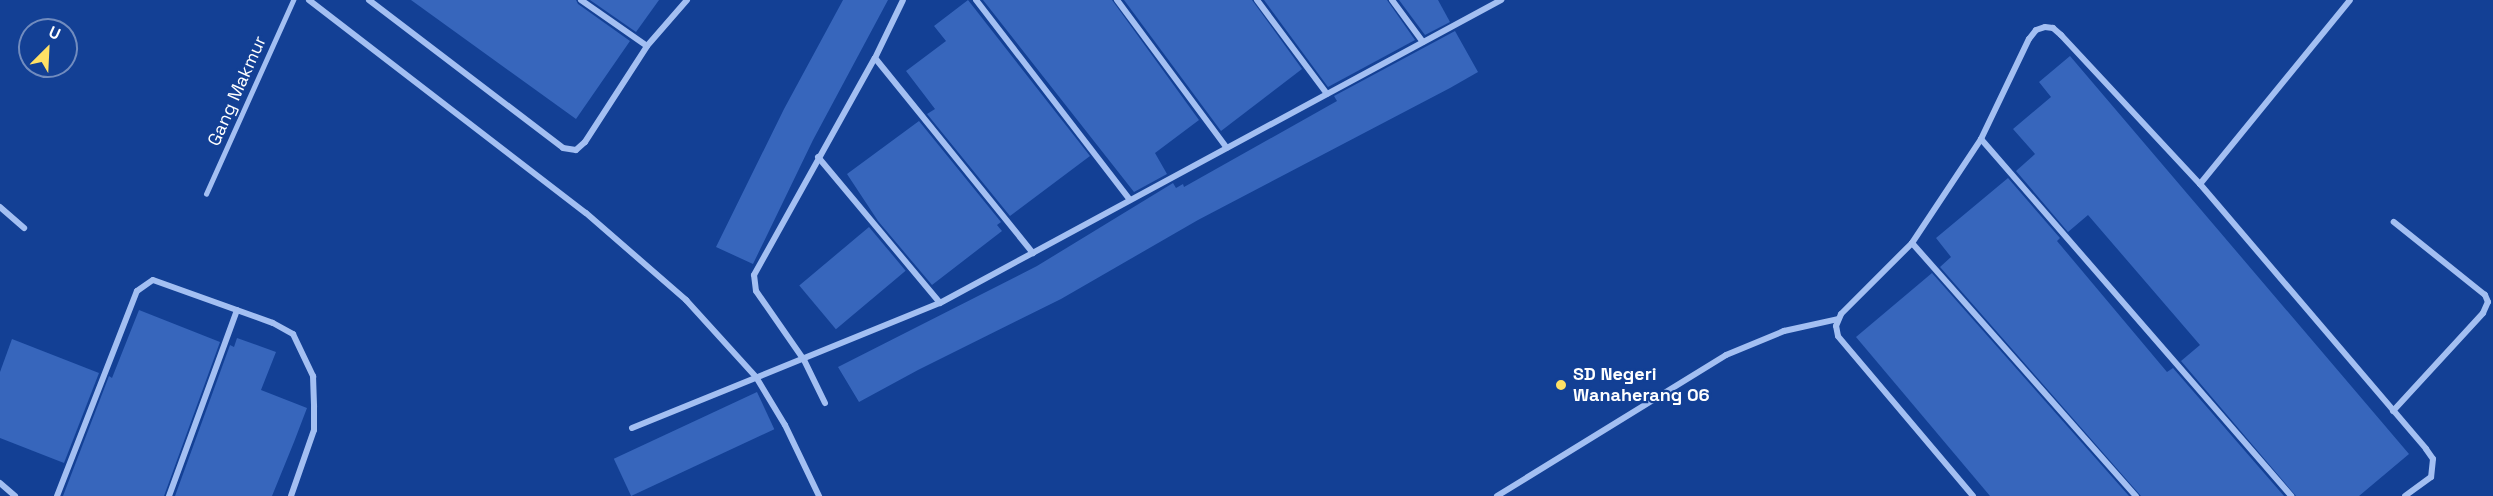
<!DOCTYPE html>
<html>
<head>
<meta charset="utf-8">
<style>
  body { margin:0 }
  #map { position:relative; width:2493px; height:496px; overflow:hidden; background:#134095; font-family:"Space Grotesk",sans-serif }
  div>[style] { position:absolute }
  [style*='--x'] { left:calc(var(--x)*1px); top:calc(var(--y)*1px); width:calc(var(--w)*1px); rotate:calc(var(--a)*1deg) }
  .building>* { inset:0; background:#3766bc; transform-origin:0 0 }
  .service>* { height:4.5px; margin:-2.25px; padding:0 2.25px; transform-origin:2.25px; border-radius:2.25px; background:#a3bff2 }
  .minor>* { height:6px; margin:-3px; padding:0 3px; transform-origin:3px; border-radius:3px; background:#a3bff2 }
  .dots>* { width:16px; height:16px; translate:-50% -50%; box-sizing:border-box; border:3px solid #134095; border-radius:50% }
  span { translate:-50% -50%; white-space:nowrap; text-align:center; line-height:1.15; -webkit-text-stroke:4.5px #134095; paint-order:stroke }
  .street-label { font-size:18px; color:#fff }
  .poi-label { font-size:18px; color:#fff; font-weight:700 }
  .left { translate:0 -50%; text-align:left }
  .north { position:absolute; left:18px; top:18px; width:60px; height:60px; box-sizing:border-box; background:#134095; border:2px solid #718cbf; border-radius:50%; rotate:24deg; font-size:16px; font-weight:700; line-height:24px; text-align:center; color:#fff }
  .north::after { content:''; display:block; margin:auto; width:21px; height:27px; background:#ffe165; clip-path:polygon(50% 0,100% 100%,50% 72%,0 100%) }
</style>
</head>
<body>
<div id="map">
  <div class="building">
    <div style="clip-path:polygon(411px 0,576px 0,578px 4px,630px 41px,576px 119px)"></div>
    <div style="clip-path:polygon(590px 0,659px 0,636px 32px)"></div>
    <div style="clip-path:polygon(843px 0,888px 0,813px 140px,753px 264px,716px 247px,784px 109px)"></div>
    <div style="clip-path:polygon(968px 0,1090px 156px,1010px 216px,927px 114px,935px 109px,906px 71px,946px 41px,934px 26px)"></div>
    <div style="clip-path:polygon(983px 0,1112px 0,1199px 120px,1155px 153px,1167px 174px,1134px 192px)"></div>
    <div style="clip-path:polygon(1124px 0,1252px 0,1302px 69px,1221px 131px)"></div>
    <div style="clip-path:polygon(1264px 0,1387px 0,1415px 40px,1328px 87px)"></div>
    <div style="clip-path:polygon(1399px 0,1438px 0,1450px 22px,1425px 35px)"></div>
    <div style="clip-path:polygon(1455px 31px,1478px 72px,1450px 88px,1198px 220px,1061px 299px,918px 370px,859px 402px,838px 367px,1037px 266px,1173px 183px,1176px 188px,1183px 184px,1184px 187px,1337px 101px,1334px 96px)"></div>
    <div style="clip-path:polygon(2070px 56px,2409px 454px,2359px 496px,2296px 496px,2181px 361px,2200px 345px,2088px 215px,2068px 232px,2016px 171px,2035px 154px,2013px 129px,2051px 97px,2039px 82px)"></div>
    <div style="clip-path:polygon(919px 121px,1001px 222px,997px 225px,1002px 231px,932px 285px,878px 221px,847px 174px)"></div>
    <div style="clip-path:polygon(2008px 178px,2060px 238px,2057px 241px,2167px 372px,2173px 368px,2284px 496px,2141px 496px,1940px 267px,1951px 257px,1936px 238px)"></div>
    <div style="left:869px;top:227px;width:57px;height:91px;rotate:50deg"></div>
    <div style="clip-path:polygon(1932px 273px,2129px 496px,1990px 496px,1856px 337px)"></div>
    <div style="clip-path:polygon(139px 310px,220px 342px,164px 496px,63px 496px,109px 376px,112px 378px)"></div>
    <div style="clip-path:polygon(237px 338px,276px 352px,261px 390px,307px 408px,294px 442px,272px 496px,175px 496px,230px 345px,234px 347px)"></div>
    <div style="clip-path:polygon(12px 339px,99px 373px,64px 463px,0 438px,0 372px)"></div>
    <div style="left:757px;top:392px;width:41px;height:158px;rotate:65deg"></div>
  </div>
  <div class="service">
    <div style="--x:206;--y:194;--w:213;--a:-65.8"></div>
  </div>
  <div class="minor">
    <div style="--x:309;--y:0;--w:349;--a:37.6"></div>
    <div style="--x:586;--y:213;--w:133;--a:41"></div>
    <div style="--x:686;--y:300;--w:104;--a:47.7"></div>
    <div style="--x:756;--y:377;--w:56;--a:58.9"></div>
    <div style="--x:785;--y:425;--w:79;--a:64.4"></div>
    <div style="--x:369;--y:0;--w:244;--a:37.3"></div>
    <div style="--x:563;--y:148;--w:13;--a:9"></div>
    <div style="--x:576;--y:150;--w:12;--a:-42"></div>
    <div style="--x:585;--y:142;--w:114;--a:-57.1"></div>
    <div style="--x:647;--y:46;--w:61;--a:-49"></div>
    <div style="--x:581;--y:0;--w:80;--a:34.9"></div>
    <div style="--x:976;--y:0;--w:252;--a:52.4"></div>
    <div style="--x:1117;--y:0;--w:184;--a:53.4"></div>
    <div style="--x:1257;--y:0;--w:117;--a:53.3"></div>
    <div style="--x:1392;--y:0;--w:52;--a:53.6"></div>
    <div style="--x:875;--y:58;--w:251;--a:51"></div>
    <div style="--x:1981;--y:139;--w:473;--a:49"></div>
    <div style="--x:818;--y:157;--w:190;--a:50.1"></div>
    <div style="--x:2200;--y:184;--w:237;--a:-50.8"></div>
    <div style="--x:0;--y:207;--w:32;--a:41"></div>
    <div style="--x:1912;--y:243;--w:338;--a:48.5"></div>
    <div style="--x:825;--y:403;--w:48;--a:-116"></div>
    <div style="--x:804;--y:360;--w:84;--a:-124.8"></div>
    <div style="--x:756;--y:291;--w:16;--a:-97"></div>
    <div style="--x:754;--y:275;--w:248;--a:-60.9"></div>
    <div style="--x:875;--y:58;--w:64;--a:-64.2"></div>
    <div style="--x:2393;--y:411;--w:133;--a:-47.4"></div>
    <div style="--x:2483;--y:313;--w:12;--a:-66"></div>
    <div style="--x:2488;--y:302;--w:8;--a:-113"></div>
    <div style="--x:2485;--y:295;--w:117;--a:-141.3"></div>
    <div style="--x:632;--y:428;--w:332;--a:-22.1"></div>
    <div style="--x:940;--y:303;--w:638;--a:-28.37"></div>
    <div style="--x:0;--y:483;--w:20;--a:41"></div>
    <div style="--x:57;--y:496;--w:220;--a:-68.7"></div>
    <div style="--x:137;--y:291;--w:19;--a:-35"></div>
    <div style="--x:153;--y:280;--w:127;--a:19.7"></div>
    <div style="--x:273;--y:323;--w:23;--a:29"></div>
    <div style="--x:293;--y:334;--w:47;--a:64.5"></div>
    <div style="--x:313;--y:376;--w:31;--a:88"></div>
    <div style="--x:314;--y:407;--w:23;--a:90"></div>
    <div style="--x:314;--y:430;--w:70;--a:109.2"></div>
    <div style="--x:169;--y:496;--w:198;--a:-69.9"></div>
    <div style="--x:1497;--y:496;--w:269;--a:-31.6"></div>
    <div style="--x:1726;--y:355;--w:63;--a:-22.5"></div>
    <div style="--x:1784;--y:331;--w:55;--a:-12.5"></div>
    <div style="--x:1973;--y:496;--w:209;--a:-130.2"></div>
    <div style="--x:1838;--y:336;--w:10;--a:-101"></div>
    <div style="--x:1836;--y:326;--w:13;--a:-67"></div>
    <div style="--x:1841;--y:314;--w:100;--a:-45"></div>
    <div style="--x:1912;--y:243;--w:125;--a:-56.4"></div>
    <div style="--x:1981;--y:139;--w:111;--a:-64.4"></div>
    <div style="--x:2029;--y:39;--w:11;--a:-52"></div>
    <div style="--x:2036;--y:30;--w:9;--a:-18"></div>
    <div style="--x:2045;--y:27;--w:8;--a:7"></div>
    <div style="--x:2053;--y:28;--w:11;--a:41"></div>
    <div style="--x:2061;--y:35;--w:204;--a:47"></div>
    <div style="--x:2200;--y:184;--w:348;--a:49.5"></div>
    <div style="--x:2426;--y:449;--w:12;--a:55"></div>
    <div style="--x:2433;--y:459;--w:18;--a:96"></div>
    <div style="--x:2431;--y:477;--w:32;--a:144"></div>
  </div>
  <div class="dots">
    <div style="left:1561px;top:385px;background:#ffe165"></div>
  </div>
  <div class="street-label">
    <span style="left:237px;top:91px;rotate:-66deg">Gang Makmur</span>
  </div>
  <div class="poi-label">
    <span class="left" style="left:1573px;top:385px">SD Negeri<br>Wanaherang 06</span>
  </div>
  <div class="north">U</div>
</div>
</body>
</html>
